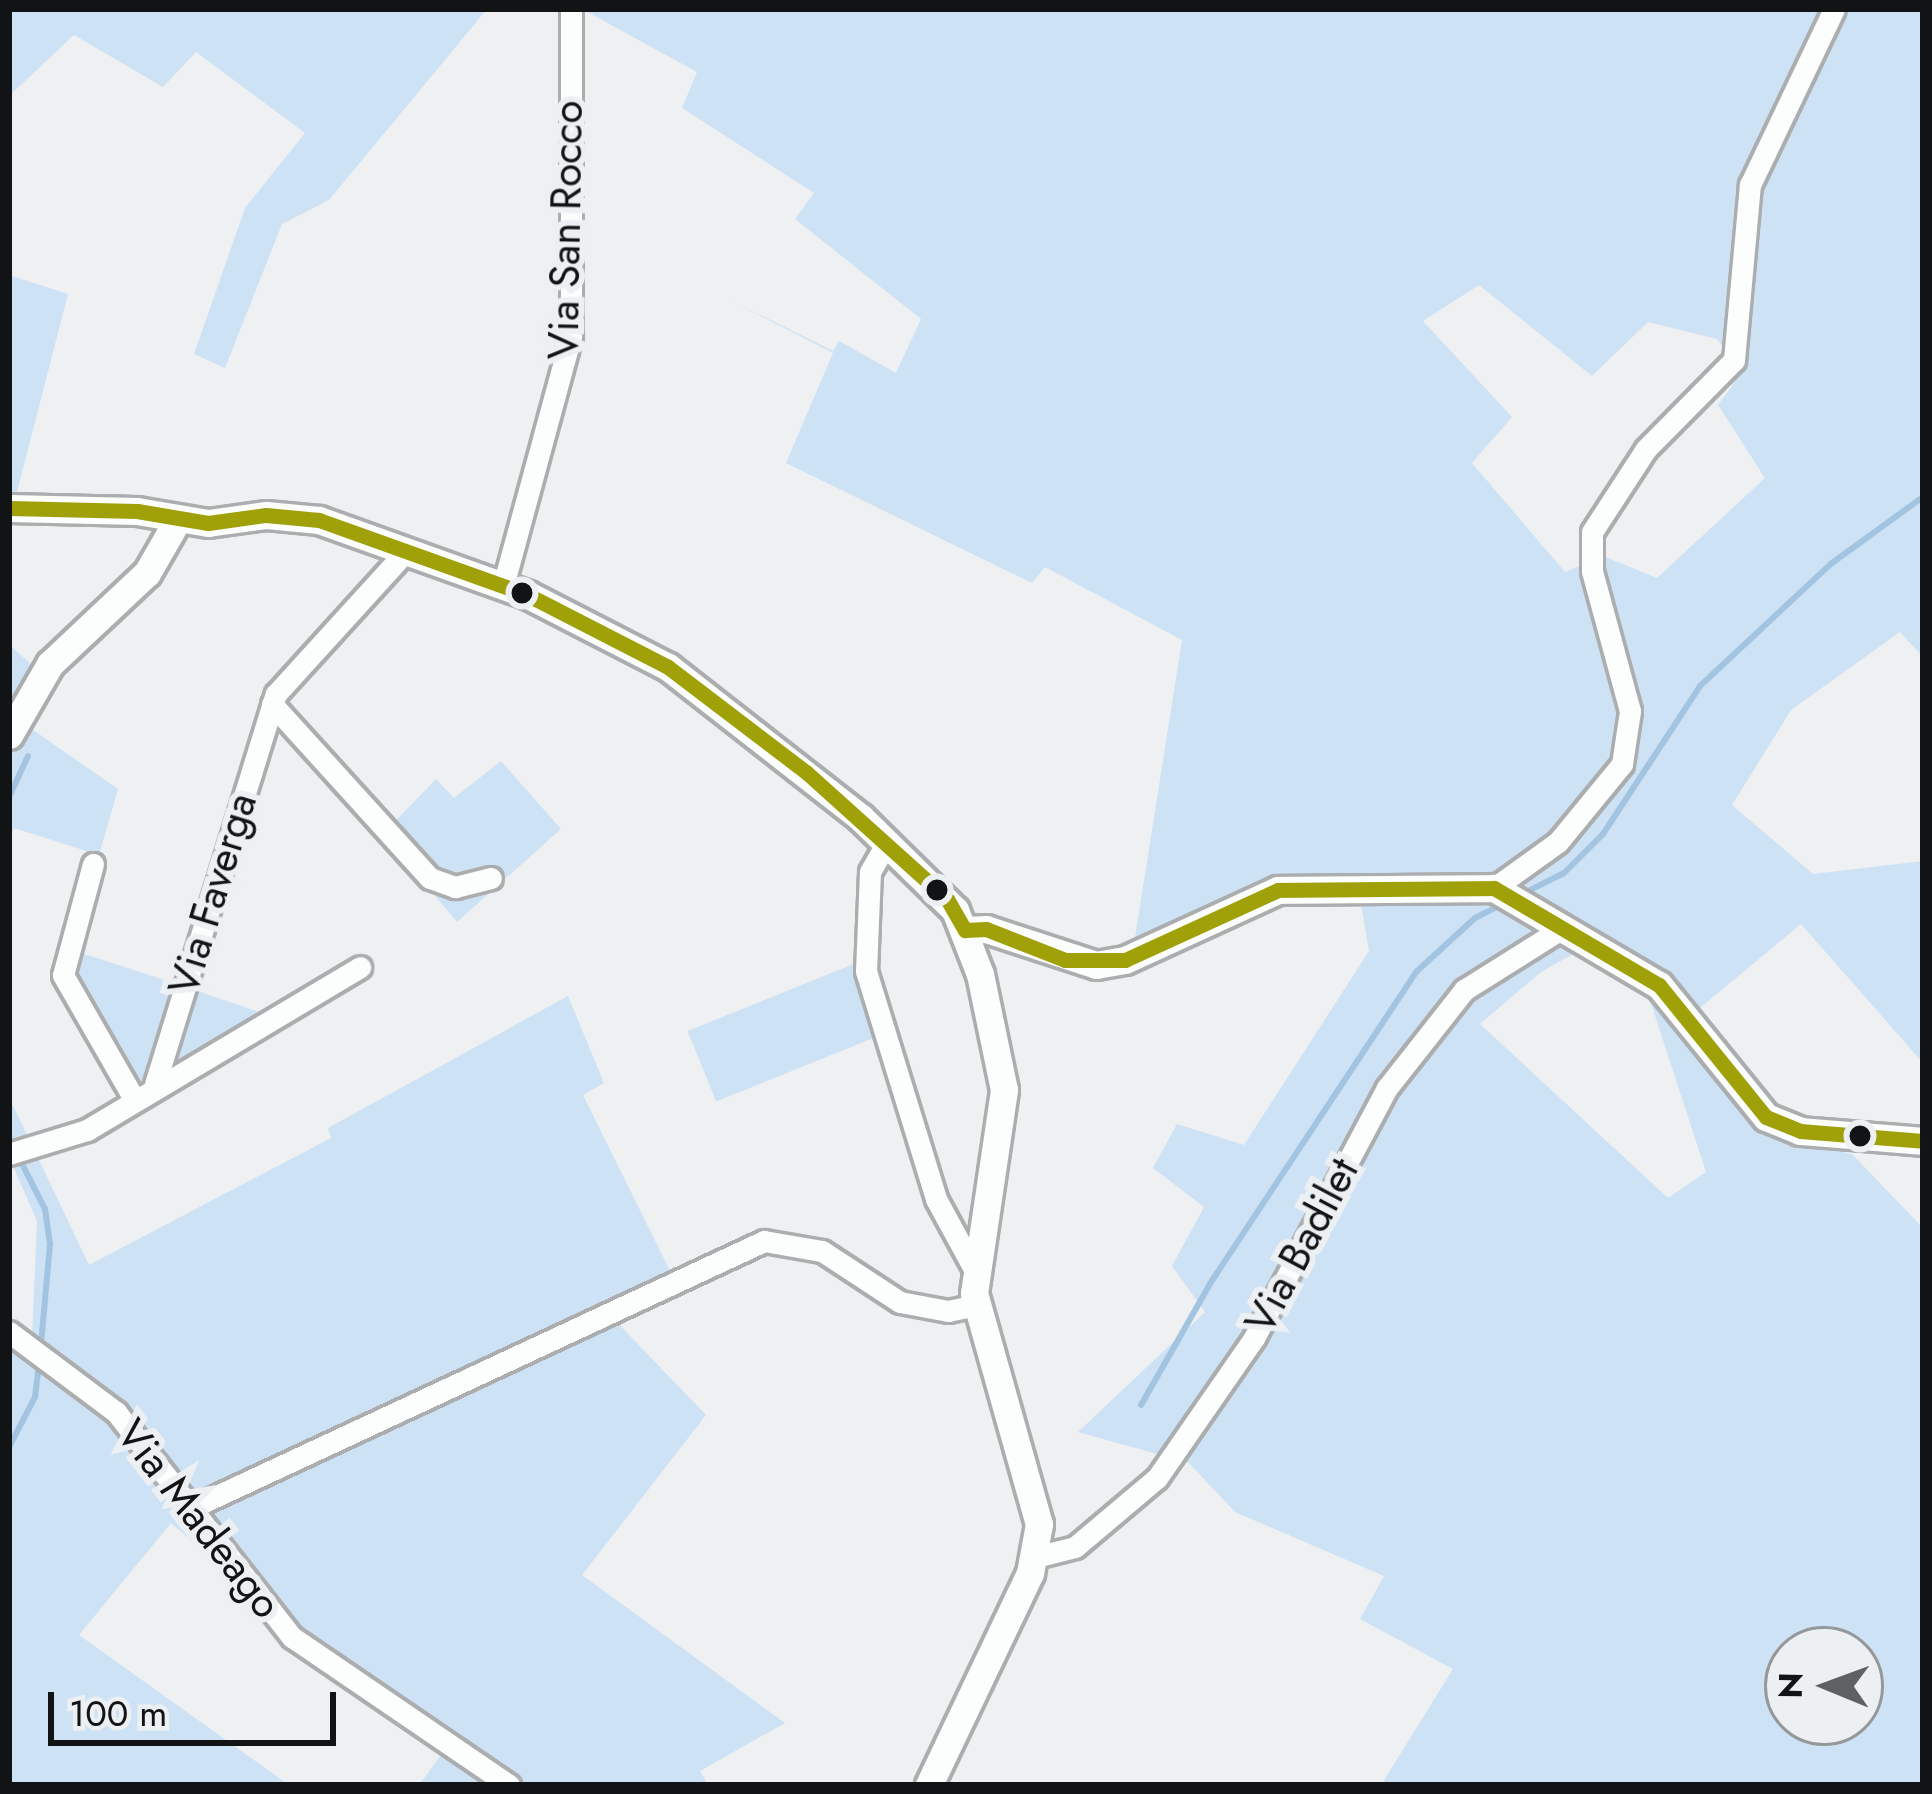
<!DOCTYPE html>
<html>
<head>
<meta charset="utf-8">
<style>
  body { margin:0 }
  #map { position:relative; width:1932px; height:1794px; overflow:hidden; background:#eef0f2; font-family:Jost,sans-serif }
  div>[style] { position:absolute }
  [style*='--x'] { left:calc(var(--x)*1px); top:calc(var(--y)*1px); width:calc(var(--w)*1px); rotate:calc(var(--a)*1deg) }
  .green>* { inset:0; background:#cde2f5; transform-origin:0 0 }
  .stream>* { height:6px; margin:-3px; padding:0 3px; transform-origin:3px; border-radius:3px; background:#a3c4e0 }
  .roads { filter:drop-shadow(3px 0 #abadae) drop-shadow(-3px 0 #abadae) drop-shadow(0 3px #abadae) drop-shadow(0 -3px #abadae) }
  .minor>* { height:21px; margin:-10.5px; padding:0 10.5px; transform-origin:10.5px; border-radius:10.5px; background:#fcfdfd }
  .tertiary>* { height:27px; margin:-13.5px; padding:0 13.5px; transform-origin:13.5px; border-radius:13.5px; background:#fcfdfd }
  .bus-1>* { height:15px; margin:-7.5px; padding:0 7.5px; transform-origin:7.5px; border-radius:7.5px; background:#a0a108 }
  .dots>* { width:33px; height:33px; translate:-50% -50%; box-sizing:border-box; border:6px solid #edf0f3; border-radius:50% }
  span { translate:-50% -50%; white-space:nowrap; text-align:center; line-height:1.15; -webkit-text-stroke:12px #edf0f3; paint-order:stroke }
  .street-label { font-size:42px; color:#121314 }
  .frame { position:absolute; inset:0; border:12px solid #121314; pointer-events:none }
  .north { position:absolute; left:1764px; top:1626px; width:120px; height:120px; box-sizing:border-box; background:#edf0f3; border:3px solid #95989a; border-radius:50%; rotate:271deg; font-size:33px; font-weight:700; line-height:48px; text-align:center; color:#121314 }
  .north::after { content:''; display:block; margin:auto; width:42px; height:54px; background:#5f6062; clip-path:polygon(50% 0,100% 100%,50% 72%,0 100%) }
  .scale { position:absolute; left:48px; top:1692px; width:288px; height:54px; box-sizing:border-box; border:6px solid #121314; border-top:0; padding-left:15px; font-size:36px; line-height:42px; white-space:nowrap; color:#121314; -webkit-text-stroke:9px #edf0f3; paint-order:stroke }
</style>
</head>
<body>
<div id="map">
  <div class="green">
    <div style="clip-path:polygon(9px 9px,487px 9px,329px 200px,282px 224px,225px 368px,194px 354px,245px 208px,305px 133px,196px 52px,163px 87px,74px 35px,9px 96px)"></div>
    <div style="clip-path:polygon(evenodd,582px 9px,1923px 9px,1923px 657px,1900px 632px,1791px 710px,1732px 805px,1813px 874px,1923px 861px,1923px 1063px,1801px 924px,1683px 1022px,1769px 1136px,1852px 1154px,1923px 1228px,1923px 1785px,1381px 1785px,1453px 1669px,1360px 1619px,1384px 1576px,1235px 1512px,1189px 1463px,1078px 1432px,1205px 1312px,1172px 1266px,1204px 1207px,1153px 1168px,1177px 1124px,1244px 1145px,1369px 951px,1359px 892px,1284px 894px,1131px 963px,1182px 640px,1045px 567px,1032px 583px,786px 463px,833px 353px,730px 300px,833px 351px,839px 341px,896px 373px,921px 319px,795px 219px,814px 193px,682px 108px,697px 72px,582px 9px,1479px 285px,1592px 376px,1648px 322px,1717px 339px,1742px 372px,1718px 405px,1765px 478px,1657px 578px,1603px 556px,1565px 572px,1472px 463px,1512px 417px,1423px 321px,1479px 285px,582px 9px,1589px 945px,1644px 982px,1706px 1172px,1668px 1198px,1480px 1024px,1541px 972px,1589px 945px,582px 9px,1788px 1650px,1860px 1650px,1860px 1722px,1788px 1722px,1788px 1650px)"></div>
    <div style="clip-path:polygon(9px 275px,68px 294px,9px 523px)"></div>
    <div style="clip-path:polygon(9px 644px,51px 683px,26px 725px,118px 789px,99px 855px,14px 828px,9px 839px)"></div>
    <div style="clip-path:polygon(501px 761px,561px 829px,457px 922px,383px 834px,436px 779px,454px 798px)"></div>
    <div style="clip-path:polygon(72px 950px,180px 985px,265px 1014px,130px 1094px,67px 978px)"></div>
    <div style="left:861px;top:961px;width:76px;height:187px;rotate:68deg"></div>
    <div style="clip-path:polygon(568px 996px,604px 1083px,583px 1095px,673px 1277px,608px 1313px,706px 1415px,582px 1575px,785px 1723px,700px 1771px,708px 1785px,419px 1785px,441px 1755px,171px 1523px,79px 1635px,289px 1785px,9px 1785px,9px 1325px,32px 1337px,37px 1221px,9px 1157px,9px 1097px,89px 1265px,331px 1138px,328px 1128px)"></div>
  </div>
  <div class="stream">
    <div style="--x:9;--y:797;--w:45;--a:-65.1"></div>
    <div style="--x:1522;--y:894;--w:47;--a:-26.6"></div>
    <div style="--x:1564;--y:873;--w:55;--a:-45"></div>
    <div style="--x:1603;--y:834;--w:178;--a:-56.7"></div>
    <div style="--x:1701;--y:685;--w:179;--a:-43"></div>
    <div style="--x:1832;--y:563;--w:112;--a:-36"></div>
    <div style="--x:19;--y:1158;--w:57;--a:63"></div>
    <div style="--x:45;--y:1209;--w:35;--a:82"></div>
    <div style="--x:50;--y:1244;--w:101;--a:95.1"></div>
    <div style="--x:1141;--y:1405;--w:145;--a:-60.3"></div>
    <div style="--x:1213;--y:1279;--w:368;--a:-56.5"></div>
    <div style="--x:1416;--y:972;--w:80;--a:-42.5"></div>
    <div style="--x:1475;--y:918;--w:34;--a:-27"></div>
    <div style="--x:9;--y:1447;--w:56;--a:-62.5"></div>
    <div style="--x:35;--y:1397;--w:33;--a:-83"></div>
  </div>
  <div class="roads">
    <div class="minor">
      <div style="--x:503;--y:586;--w:259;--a:-74.8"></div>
      <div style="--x:571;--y:336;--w:327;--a:-90"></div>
      <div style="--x:272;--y:704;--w:235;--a:47.8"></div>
      <div style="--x:430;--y:878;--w:27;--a:20"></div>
      <div style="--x:455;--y:887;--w:37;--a:-14"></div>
      <div style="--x:886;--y:844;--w:32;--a:120"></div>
      <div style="--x:870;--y:872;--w:99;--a:92.3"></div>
      <div style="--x:866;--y:971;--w:239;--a:72.9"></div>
      <div style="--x:936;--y:1199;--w:80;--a:61.5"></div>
      <div style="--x:93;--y:864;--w:115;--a:105.1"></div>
      <div style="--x:63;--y:975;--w:143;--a:60.2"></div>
      <div style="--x:1494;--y:888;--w:79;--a:-35.7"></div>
      <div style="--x:1558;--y:842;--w:101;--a:-50.6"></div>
      <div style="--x:1622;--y:764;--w:54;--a:-81.4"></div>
      <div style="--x:1630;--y:711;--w:145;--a:-105.2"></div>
      <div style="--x:1592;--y:571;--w:39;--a:-90"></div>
      <div style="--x:1592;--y:532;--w:99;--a:-57"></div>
      <div style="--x:1646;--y:449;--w:125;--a:-45.3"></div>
      <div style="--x:1734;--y:360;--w:176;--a:-84.8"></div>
      <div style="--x:1750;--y:185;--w:195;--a:-64.5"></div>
      <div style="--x:155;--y:1084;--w:408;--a:-72.8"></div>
      <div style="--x:276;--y:694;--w:195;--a:-47.7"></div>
      <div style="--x:9;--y:1154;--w:82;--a:-17.1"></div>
      <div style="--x:87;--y:1130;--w:318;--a:-30.8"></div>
      <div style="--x:9;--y:1332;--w:134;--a:36.8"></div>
      <div style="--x:116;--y:1412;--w:286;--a:52"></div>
      <div style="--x:292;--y:1637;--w:263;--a:34.3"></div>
      <div style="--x:191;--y:1508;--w:632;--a:-24.98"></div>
      <div style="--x:764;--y:1241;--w:59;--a:9.8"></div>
      <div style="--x:822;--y:1251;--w:93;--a:33.2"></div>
      <div style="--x:900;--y:1302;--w:49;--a:10.6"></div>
      <div style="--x:948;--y:1311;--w:29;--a:-12"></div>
      <div style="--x:1035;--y:1557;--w:41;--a:-14"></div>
      <div style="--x:1075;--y:1547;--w:107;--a:-40.1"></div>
      <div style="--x:1157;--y:1478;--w:170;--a:-55.3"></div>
      <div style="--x:1254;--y:1338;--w:283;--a:-62"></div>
      <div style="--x:1387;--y:1088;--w:125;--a:-51.8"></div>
      <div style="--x:1464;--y:990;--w:118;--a:-32.2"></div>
    </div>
    <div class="tertiary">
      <div style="--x:9;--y:508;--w:128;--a:1.3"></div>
      <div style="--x:137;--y:511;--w:72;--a:9.6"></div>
      <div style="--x:208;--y:523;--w:59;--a:-7.9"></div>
      <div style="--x:266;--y:515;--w:53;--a:5.4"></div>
      <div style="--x:319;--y:520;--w:222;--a:19.7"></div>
      <div style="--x:528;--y:595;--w:157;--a:27.2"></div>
      <div style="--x:668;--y:667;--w:244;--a:38"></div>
      <div style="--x:860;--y:817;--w:133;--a:44.4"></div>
      <div style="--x:955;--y:910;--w:69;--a:68.7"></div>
      <div style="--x:980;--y:974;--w:118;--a:78.3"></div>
      <div style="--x:1004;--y:1090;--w:205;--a:98.4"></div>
      <div style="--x:974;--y:1293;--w:240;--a:74.3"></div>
      <div style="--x:1039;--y:1524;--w:50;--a:100.4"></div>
      <div style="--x:1030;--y:1573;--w:235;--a:115.5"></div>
      <div style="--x:9;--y:735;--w:82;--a:-60"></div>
      <div style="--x:50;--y:664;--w:133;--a:-43.2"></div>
      <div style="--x:147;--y:573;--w:60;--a:-60"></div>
      <div style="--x:965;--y:930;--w:21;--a:-3"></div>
      <div style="--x:986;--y:929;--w:116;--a:18.1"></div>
      <div style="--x:1096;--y:965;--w:29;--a:-10"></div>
      <div style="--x:1125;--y:960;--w:168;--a:-24.6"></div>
      <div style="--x:1278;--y:890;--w:216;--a:-0.5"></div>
      <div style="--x:1494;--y:888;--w:191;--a:30.5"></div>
      <div style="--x:1659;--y:985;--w:170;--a:51"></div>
      <div style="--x:1766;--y:1117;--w:37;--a:22"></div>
      <div style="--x:1800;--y:1131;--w:123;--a:4.6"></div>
    </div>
  </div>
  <div class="bus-1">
    <div style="--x:9;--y:508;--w:128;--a:1.3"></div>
    <div style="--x:137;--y:511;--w:72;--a:9.6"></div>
    <div style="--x:208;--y:523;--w:59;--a:-7.9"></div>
    <div style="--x:266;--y:515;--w:53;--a:5.4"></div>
    <div style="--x:319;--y:520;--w:222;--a:19.7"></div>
    <div style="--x:528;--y:595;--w:157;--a:27.2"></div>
    <div style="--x:668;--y:667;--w:173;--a:37.3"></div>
    <div style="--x:806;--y:772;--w:190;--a:42"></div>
    <div style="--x:947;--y:899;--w:36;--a:60"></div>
    <div style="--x:965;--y:930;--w:21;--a:-3"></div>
    <div style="--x:986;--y:929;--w:85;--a:21.4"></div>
    <div style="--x:1065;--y:960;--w:60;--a:0"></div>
    <div style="--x:1125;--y:960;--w:168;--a:-24.6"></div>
    <div style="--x:1278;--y:890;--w:216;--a:-0.5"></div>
    <div style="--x:1494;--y:888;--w:191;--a:30.5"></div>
    <div style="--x:1659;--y:985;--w:170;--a:51"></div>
    <div style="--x:1766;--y:1117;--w:37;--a:22"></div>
    <div style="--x:1800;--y:1131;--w:123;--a:4.6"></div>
  </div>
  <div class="dots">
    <div style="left:522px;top:593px;background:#121314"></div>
    <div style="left:937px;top:890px;background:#121314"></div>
    <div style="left:1860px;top:1136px;background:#121314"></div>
  </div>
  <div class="street-label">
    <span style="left:566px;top:230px;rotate:-89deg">Via San Rocco</span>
    <span style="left:213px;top:894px;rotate:-73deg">Via Faverga</span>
    <span style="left:1302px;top:1246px;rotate:-62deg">Via Badilet</span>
    <span style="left:199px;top:1519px;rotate:52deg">Via Madeago</span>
  </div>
  <div class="frame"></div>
  <div class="north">N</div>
  <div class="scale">100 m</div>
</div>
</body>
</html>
